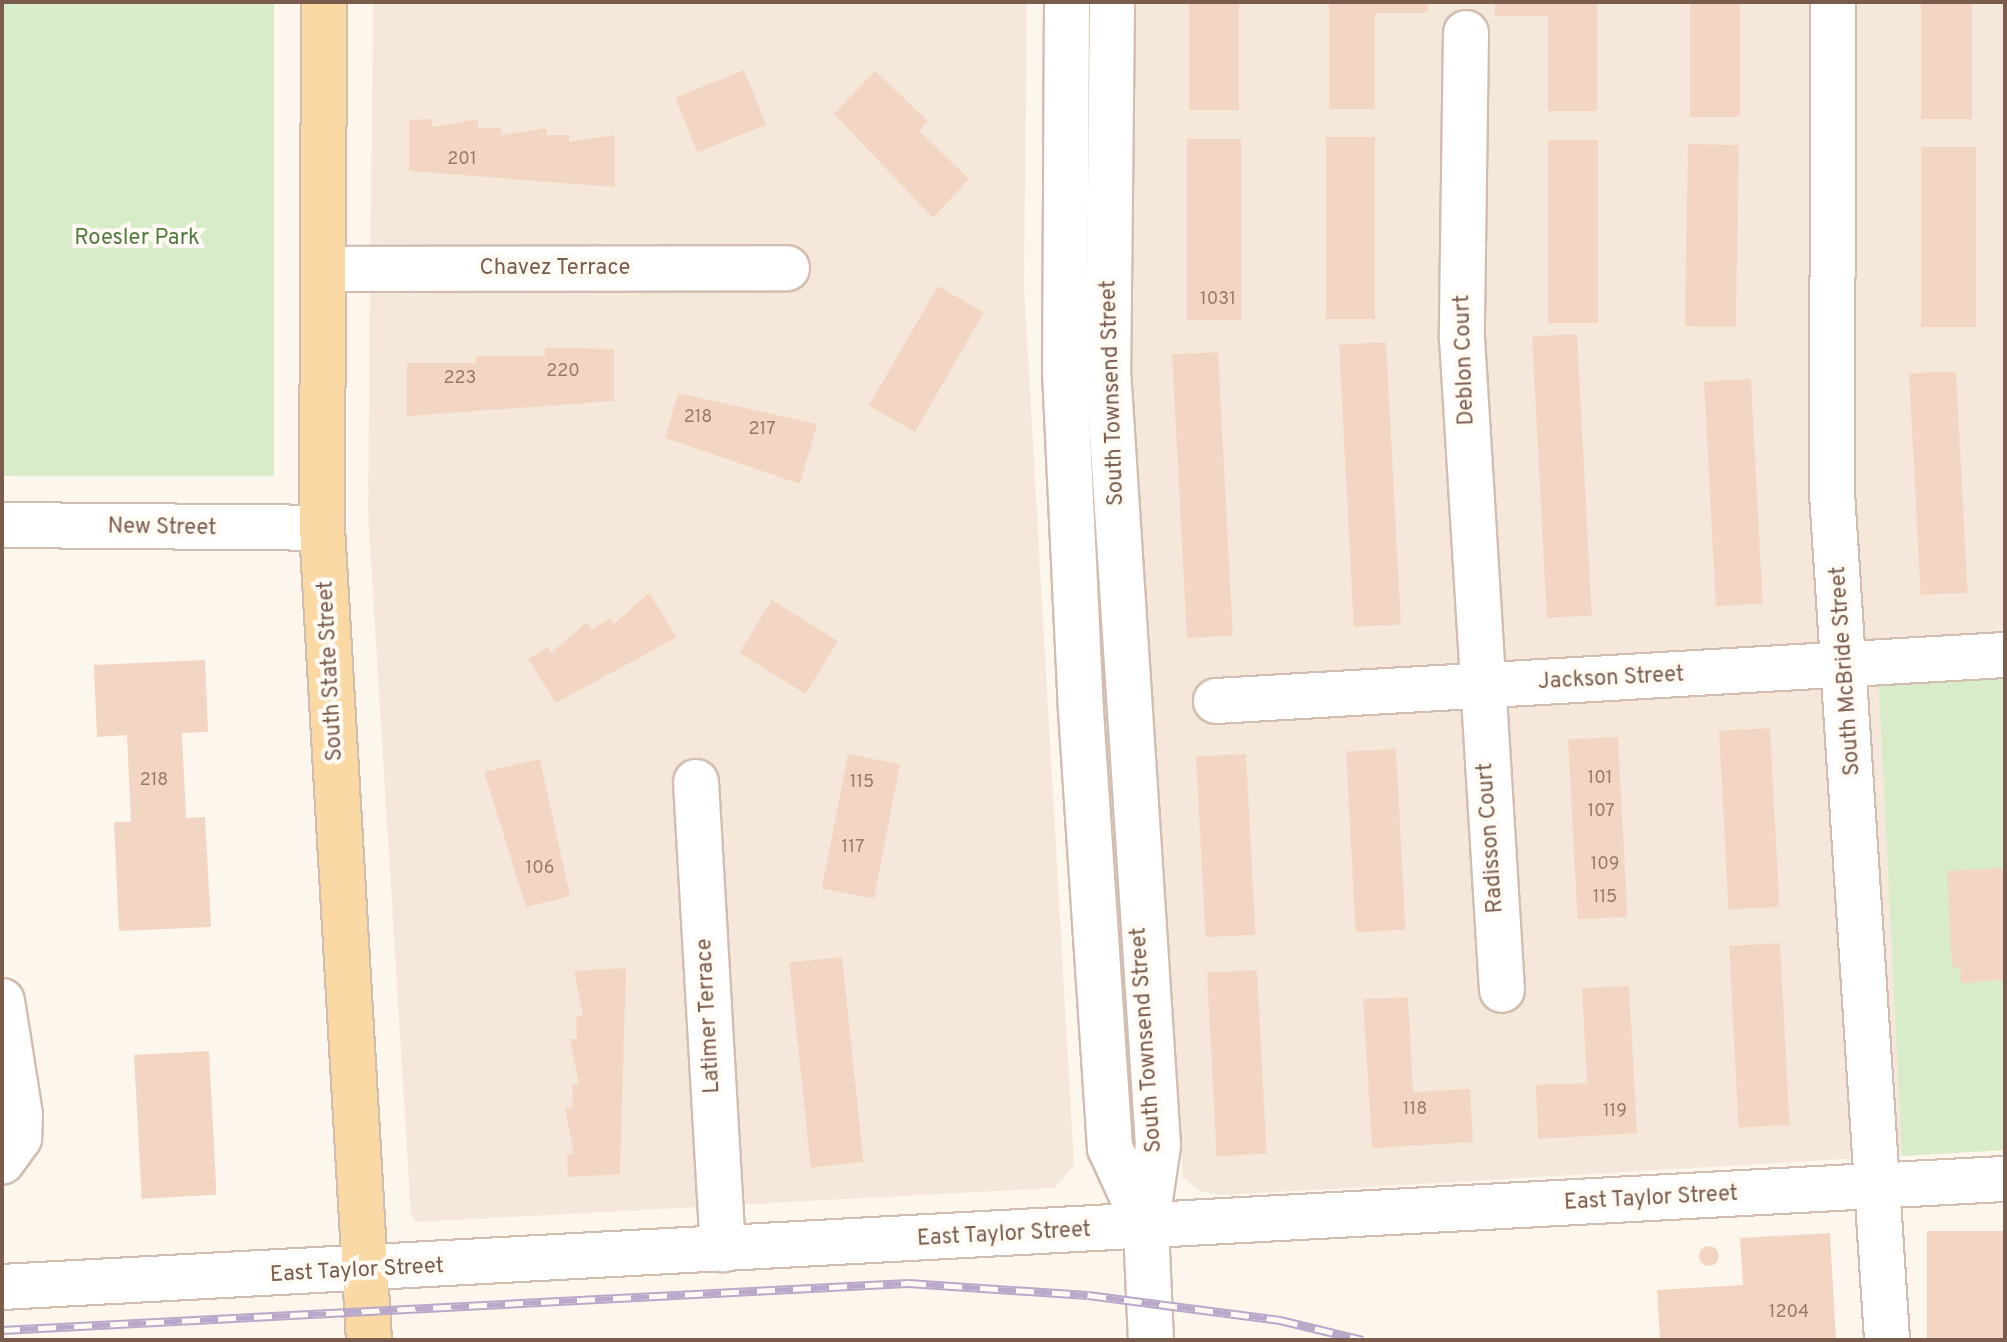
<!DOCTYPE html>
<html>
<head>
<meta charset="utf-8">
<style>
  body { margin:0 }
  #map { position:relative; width:2007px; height:1342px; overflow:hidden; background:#fdf6ec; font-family:Overpass,sans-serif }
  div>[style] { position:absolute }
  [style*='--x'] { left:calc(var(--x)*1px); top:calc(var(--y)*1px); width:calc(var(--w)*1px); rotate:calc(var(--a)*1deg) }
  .residential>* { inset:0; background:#f5e8da }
  .green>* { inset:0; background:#d8ecc9; transform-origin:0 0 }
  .building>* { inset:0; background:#f3d5c3; transform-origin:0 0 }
  .round { border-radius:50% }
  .roads { filter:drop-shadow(2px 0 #d1beb0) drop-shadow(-2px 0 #d1beb0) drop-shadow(0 2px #d1beb0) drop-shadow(0 -2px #d1beb0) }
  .minor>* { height:44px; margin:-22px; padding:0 22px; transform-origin:22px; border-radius:22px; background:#fff }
  .major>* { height:44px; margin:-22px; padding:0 22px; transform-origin:22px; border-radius:22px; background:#fbd9a5 }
  .rail>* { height:9px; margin-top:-4.5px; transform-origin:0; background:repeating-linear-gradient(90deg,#fffaf3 0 18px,#b9a8c9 0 36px); box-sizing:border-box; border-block:2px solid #b9a8c9 }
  span { translate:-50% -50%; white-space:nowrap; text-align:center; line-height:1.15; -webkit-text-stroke:8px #fffaf3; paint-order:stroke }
  .number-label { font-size:18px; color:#987a6a }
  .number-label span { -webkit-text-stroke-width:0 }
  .park-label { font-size:22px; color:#537a41 }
  .street-label { font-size:22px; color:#7a5c4d }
  .frame { position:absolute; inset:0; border:4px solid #7a5c4d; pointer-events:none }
</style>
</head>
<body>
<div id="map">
  <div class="residential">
    <div style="clip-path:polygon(373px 2px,1027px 2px,1024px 285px,1074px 1165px,1055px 1188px,417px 1222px,411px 1215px,368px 513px)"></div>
    <div style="clip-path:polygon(1136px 2px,2005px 2px,2005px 1150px,1226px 1195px,1201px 1192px,1183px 1177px,1149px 736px,1131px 337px)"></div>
  </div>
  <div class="green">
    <div style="left:2px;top:2px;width:272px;height:474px"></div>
    <div style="clip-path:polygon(2005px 679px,2005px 1150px,1902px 1156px,1879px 686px)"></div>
  </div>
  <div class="building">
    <div style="left:1189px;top:2px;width:50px;height:108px"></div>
    <div style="clip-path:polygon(1329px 2px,1428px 2px,1428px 13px,1375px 13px,1375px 109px,1329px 109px)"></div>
    <div style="clip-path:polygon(1495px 2px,1597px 2px,1597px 111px,1548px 111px,1548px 16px,1495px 16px)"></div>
    <div style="left:1690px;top:2px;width:50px;height:115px"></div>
    <div style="left:1921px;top:2px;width:51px;height:117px"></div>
    <div style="left:744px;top:70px;width:59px;height:74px;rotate:68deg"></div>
    <div style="clip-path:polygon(875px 71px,928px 121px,919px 131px,969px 179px,933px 218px,834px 114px)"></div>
    <div style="clip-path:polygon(432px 119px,432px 127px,478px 119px,478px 128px,501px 128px,501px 135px,546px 128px,547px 135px,569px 135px,569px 142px,615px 135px,615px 187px,409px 171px,409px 120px)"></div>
    <div style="left:1326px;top:137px;width:49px;height:182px"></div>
    <div style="left:1187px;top:139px;width:54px;height:181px"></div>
    <div style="left:1548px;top:140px;width:50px;height:183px"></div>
    <div style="left:1688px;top:144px;width:51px;height:182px;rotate:1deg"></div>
    <div style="left:1921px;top:147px;width:55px;height:180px"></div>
    <div style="left:938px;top:286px;width:53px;height:138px;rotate:30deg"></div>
    <div style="left:1577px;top:334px;width:282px;height:45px;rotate:87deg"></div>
    <div style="left:1386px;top:342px;width:283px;height:47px;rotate:87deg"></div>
    <div style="clip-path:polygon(545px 348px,614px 349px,614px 401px,407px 416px,407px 363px,476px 363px,476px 356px,545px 356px)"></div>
    <div style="left:1218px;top:352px;width:284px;height:46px;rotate:87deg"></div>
    <div style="left:1956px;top:371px;width:222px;height:47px;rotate:87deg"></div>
    <div style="left:1751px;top:379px;width:225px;height:47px;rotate:87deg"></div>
    <div style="clip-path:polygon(678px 393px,817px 424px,800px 484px,665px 438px)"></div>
    <div style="clip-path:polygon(649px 593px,677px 637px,556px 703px,528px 659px,548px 647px,551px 653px,587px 622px,591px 630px,610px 618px,614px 624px)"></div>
    <div style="left:772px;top:600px;width:78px;height:62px;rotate:32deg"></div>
    <div style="clip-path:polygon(205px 660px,208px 732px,182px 733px,186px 818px,205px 817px,211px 927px,119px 931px,114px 822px,131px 822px,127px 735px,97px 737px,94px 665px)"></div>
    <div style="left:1770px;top:728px;width:179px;height:51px;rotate:87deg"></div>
    <div style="left:1618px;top:737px;width:180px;height:50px;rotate:87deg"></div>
    <div style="left:1396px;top:749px;width:181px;height:50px;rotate:87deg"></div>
    <div style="left:848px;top:754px;width:53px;height:137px;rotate:11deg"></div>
    <div style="left:1246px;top:754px;width:181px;height:50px;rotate:87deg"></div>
    <div style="clip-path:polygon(540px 759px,570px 896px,526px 907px,484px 772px)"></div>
    <div style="clip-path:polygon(2005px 868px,2005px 980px,1961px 983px,1960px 967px,1952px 968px,1947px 871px)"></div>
    <div style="left:1780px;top:943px;width:182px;height:51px;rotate:87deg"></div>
    <div style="left:842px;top:957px;width:206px;height:53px;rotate:84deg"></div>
    <div style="clip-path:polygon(626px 968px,620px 1174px,568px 1177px,567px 1154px,574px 1154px,565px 1108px,573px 1107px,572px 1085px,579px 1085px,570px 1039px,577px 1039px,576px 1016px,583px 1016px,574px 971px)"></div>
    <div style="left:1257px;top:970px;width:184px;height:50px;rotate:87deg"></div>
    <div style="clip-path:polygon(1629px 986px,1637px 1133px,1538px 1139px,1536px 1085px,1587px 1083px,1582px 988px)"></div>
    <div style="clip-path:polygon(1408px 997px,1413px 1092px,1470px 1089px,1473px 1142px,1372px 1148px,1363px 999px)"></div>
    <div style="left:209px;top:1051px;width:144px;height:75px;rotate:87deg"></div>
    <div style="left:2005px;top:1231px;width:109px;height:78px;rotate:90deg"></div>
    <div style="clip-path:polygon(1830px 1233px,1836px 1340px,1660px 1340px,1657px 1290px,1743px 1285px,1740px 1238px)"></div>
    <div class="round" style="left:1699px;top:1246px;width:20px;height:20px"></div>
  </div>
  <div class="roads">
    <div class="minor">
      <div style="--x:1067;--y:2;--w:370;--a:90.3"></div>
      <div style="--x:1065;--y:372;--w:339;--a:87.3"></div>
      <div style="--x:1081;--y:711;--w:438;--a:86.2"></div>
      <div style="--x:1110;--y:1148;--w:87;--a:65.5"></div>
      <div style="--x:1112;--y:2;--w:368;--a:90.6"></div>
      <div style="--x:1108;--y:370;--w:777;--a:86.31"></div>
      <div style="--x:1158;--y:1145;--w:83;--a:98.3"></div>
      <div style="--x:1146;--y:1227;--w:113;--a:87.5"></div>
      <div style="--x:1833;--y:2;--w:491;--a:90.1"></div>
      <div style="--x:1832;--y:493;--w:849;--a:86.28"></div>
      <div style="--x:1466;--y:33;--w:305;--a:90.8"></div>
      <div style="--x:1462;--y:338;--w:653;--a:86.49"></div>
      <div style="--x:323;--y:269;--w:464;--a:-0.1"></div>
      <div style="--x:2;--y:525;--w:320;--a:0.5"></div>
      <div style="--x:1216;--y:701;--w:790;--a:-3.34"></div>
      <div style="--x:696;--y:782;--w:468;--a:86.7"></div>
      <div style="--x:2;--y:1001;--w:115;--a:81"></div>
      <div style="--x:20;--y:1115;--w:23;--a:92"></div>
      <div style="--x:19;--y:1138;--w:29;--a:126"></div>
      <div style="--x:2;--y:1287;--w:2006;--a:-3.09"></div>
    </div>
    <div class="major">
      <div style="--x:324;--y:2;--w:526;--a:90.22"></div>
      <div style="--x:322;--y:528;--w:813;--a:86.69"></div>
    </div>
  </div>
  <div class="rail">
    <div style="--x:2;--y:1330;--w:907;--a:-2.97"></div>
    <div style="--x:908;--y:1283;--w:180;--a:3.8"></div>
    <div style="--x:1088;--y:1295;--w:194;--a:7.4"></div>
    <div style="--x:1280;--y:1320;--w:85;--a:13.5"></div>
  </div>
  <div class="number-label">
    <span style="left:462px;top:160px">201</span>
    <span style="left:1218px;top:300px">1031</span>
    <span style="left:563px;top:372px">220</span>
    <span style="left:460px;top:379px">223</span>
    <span style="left:698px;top:418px">218</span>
    <span style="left:762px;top:430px">217</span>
    <span style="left:1600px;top:779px">101</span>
    <span style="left:154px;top:781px">218</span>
    <span style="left:862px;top:783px">115</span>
    <span style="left:1601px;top:812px">107</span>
    <span style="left:853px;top:848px">117</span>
    <span style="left:1605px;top:865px">109</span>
    <span style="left:540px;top:869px">106</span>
    <span style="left:1605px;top:898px">115</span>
    <span style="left:1415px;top:1110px">118</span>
    <span style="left:1615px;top:1112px">119</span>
    <span style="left:1789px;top:1313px">1204</span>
  </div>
  <div class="park-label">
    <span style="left:137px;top:239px">Roesler Park</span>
  </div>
  <div class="street-label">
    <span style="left:555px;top:269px">Chavez Terrace</span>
    <span style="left:1465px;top:360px;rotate:-92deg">Deblon Court</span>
    <span style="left:1113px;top:393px;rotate:-92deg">South Townsend Street</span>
    <span style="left:162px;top:528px;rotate:1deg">New Street</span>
    <span style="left:331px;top:671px;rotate:-93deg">South State Street</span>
    <span style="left:1846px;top:671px;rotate:-94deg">South McBride Street</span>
    <span style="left:1611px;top:679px;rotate:-3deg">Jackson Street</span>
    <span style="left:1491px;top:838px;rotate:-94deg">Radisson Court</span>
    <span style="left:709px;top:1016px;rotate:-93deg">Latimer Terrace</span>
    <span style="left:1147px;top:1040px;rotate:-94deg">South Townsend Street</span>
    <span style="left:1651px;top:1199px;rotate:-3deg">East Taylor Street</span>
    <span style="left:1004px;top:1235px;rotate:-3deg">East Taylor Street</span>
    <span style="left:357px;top:1271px;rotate:-3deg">East Taylor Street</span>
  </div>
  <div class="frame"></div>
</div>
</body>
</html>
